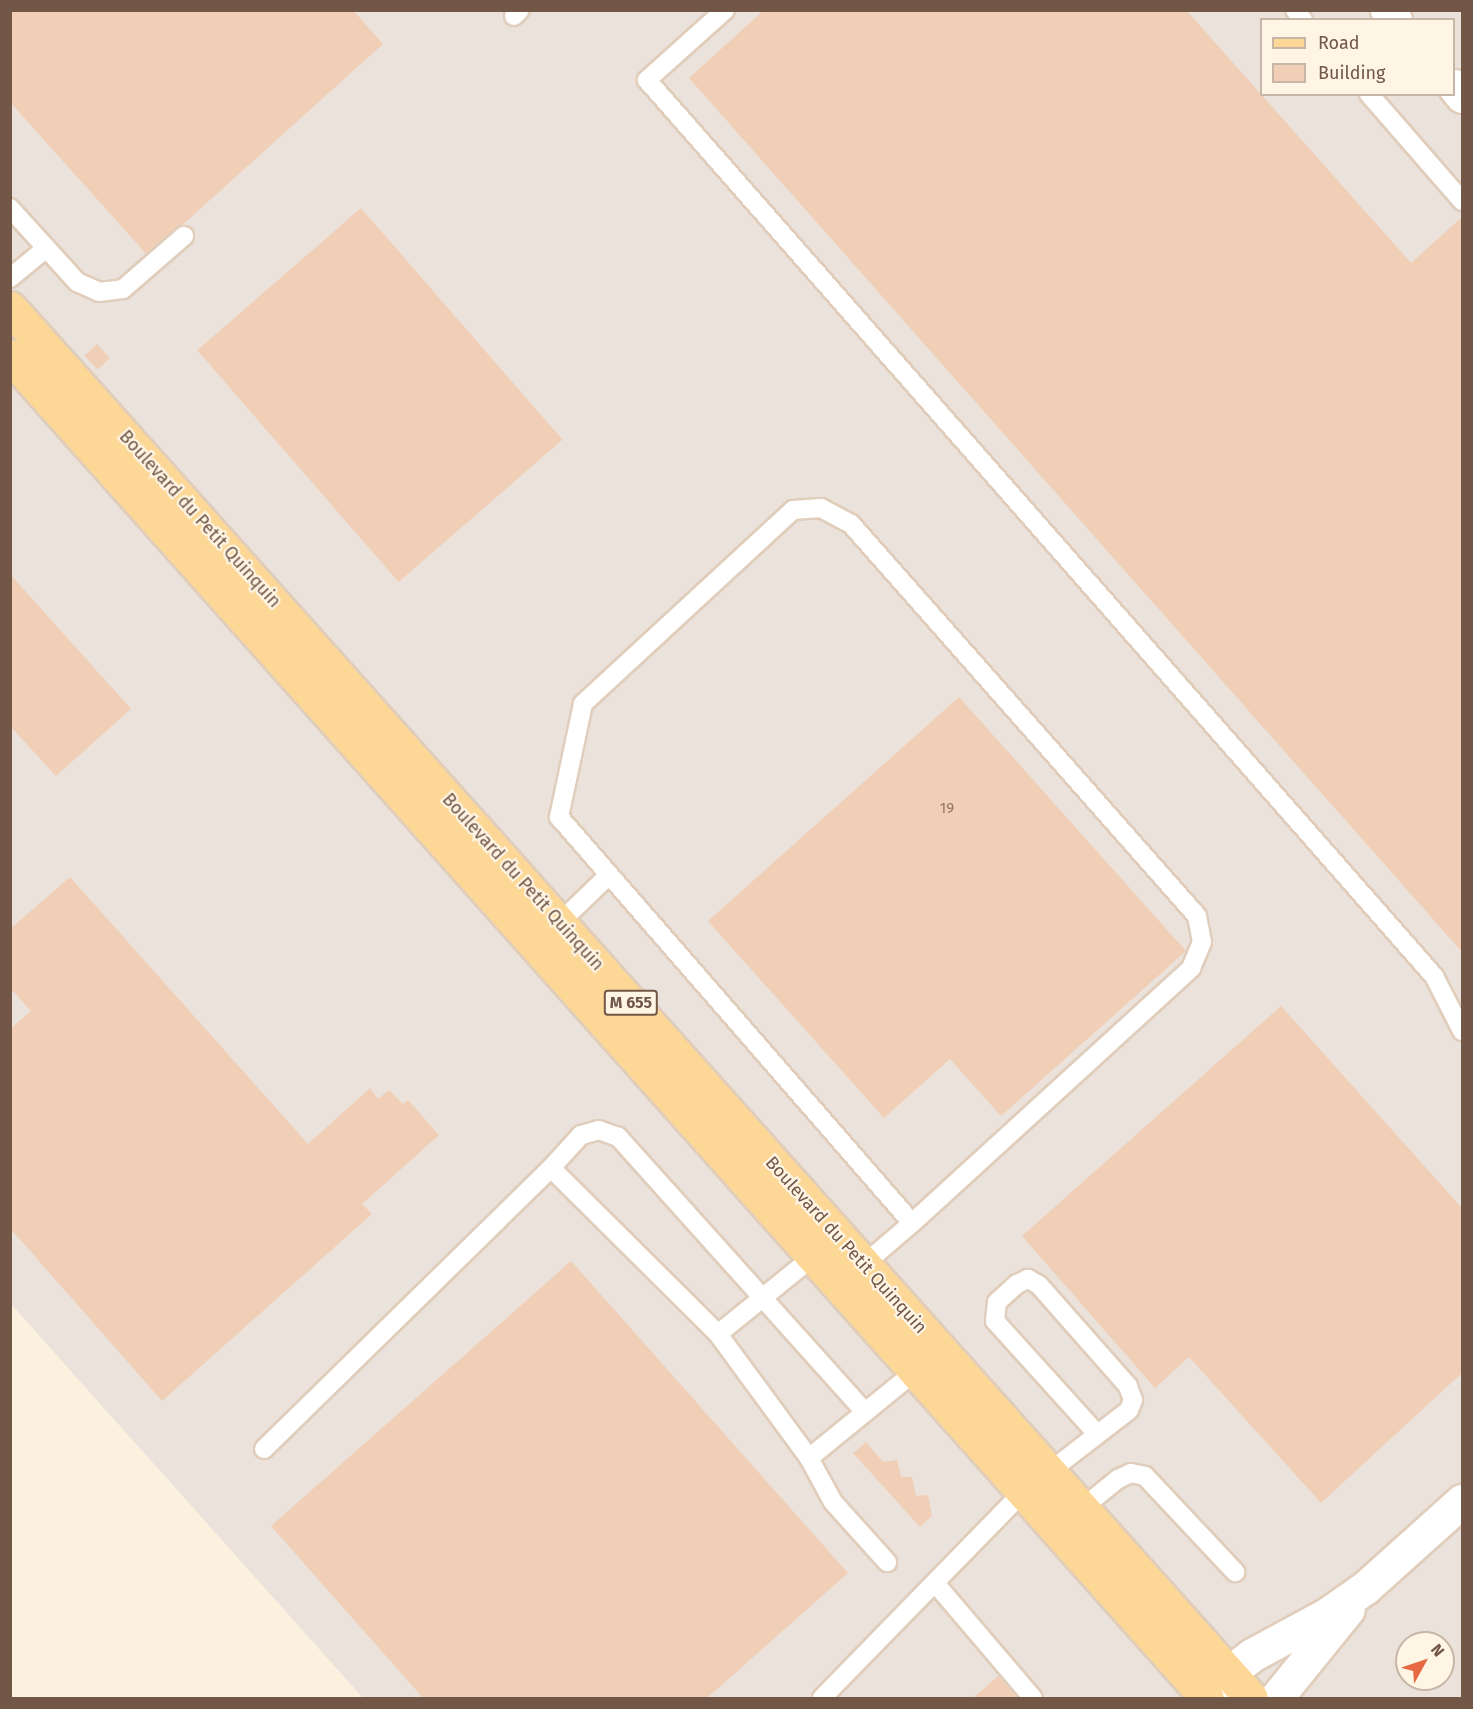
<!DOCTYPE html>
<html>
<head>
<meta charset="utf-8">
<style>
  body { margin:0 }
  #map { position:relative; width:1473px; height:1709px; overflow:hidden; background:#fcf1df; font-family:"Fira Sans",sans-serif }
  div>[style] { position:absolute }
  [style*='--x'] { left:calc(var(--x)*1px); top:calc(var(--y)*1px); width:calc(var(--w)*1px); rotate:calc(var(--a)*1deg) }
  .industrial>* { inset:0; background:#eae2db }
  .building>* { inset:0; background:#f1cfb6; transform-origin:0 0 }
  .roads { filter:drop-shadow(2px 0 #e0cdbb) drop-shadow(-2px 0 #e0cdbb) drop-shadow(0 2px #e0cdbb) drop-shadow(0 -2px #e0cdbb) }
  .service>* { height:18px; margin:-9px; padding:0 9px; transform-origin:9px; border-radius:9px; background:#fff }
  .minor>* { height:33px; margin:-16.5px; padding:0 16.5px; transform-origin:16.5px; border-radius:16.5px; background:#fff }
  .primary>* { height:33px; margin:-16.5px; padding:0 16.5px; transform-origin:16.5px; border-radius:16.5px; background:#fcd796 }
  span { translate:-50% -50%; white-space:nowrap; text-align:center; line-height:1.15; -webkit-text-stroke:4.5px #fff5e5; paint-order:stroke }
  .number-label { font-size:15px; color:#927563 }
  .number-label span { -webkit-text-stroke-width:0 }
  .shield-label span { padding:2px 4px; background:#fff5e5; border:2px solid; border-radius:4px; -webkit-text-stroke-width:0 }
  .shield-label { font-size:16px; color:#725747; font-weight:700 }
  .street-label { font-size:18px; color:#725747 }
  .frame { position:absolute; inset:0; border:12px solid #725747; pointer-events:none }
  .legend { position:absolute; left:1260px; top:18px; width:195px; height:78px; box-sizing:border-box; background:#fff5e5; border:2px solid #c7b6a6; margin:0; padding:8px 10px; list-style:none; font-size:18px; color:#725747 }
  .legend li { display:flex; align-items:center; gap:12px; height:30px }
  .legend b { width:30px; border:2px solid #c7b6a6 }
  .north { position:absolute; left:1395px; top:1631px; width:60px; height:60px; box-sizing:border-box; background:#fff5e5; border:2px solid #c7b6a6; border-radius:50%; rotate:50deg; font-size:16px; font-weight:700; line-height:24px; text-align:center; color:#725747 }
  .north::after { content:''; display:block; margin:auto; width:21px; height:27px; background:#e76943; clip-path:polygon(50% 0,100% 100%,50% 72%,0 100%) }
</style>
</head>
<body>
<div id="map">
  <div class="industrial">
    <div style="clip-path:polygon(evenodd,10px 11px,1462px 11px,1462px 1698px,363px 1698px,11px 1304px,10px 11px,1262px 20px,1454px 20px,1454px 94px,1262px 94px,1262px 20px,10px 11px,1407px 1643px,1443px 1643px,1443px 1679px,1407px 1679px,1407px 1643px)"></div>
  </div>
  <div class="building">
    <div style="clip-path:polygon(10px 10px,353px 10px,383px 44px,148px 256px,10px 102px)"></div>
    <div style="clip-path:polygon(764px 10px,1186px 10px,1411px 263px,1462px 217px,1462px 952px,689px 78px)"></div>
    <div style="left:361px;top:208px;width:307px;height:217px;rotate:49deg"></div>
    <div style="left:97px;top:344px;width:19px;height:17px;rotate:47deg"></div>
    <div style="clip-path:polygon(10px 574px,131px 709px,56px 776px,10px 726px)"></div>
    <div style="clip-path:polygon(959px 697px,1186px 951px,1001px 1116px,950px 1059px,884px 1118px,708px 921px)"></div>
    <div style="clip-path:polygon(70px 877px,308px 1144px,370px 1088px,378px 1099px,389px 1090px,403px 1104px,408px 1100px,439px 1135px,362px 1204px,372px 1214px,162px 1401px,10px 1228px,10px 1029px,31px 1011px,10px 988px,10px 929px)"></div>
    <div style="clip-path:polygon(1281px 1006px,1462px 1208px,1462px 1373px,1321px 1503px,1189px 1357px,1155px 1388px,1022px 1236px)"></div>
    <div style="clip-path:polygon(571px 1261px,848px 1573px,707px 1698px,423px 1698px,271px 1526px)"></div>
    <div style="clip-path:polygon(866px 1442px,883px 1462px,897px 1460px,901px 1477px,912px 1477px,916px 1496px,928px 1495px,932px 1516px,920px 1527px,853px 1453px)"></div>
    <div style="clip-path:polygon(998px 1676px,1018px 1698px,973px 1698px)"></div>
  </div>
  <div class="roads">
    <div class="service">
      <div style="--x:725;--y:10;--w:105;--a:138.1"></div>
      <div style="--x:647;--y:80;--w:1193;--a:48.71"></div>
      <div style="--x:1434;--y:976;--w:62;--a:63"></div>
      <div style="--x:1295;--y:10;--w:13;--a:51"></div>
      <div style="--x:514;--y:16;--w:8;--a:-45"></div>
      <div style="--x:1369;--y:94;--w:142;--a:49"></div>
      <div style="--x:10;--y:208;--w:100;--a:47.8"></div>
      <div style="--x:77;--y:282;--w:24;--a:24"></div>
      <div style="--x:99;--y:292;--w:24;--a:-7"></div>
      <div style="--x:123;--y:289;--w:81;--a:-41"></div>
      <div style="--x:10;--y:278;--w:45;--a:-39.6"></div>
      <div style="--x:554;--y:928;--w:76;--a:-43.9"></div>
      <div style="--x:859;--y:1268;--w:22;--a:-39"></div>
      <div style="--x:876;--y:1254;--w:48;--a:-40.7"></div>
      <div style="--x:912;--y:1223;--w:13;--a:-42"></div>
      <div style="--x:922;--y:1214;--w:365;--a:-42.4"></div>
      <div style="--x:1191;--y:968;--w:28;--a:-67"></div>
      <div style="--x:1202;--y:942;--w:26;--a:-101"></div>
      <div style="--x:1197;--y:916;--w:523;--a:-131.43"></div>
      <div style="--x:851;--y:524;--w:34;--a:-152"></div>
      <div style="--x:821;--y:508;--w:28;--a:176"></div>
      <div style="--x:793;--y:510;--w:286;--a:137.3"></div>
      <div style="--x:583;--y:704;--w:116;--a:102"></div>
      <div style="--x:559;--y:817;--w:538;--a:48.99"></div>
      <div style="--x:718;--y:1334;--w:130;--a:-39.1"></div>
      <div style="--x:865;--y:1412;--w:370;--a:-131.9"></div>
      <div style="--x:618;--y:1137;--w:20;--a:-160"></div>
      <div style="--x:599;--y:1130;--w:19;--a:164"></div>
      <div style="--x:581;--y:1135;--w:45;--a:132.3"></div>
      <div style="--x:551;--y:1168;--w:235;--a:44.8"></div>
      <div style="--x:718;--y:1334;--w:154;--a:53.7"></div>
      <div style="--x:809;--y:1458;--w:146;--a:-39.2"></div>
      <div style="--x:264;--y:1449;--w:402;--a:-44.4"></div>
      <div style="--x:809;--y:1458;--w:50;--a:61.4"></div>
      <div style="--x:833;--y:1502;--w:81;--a:48"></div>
      <div style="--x:1076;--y:1513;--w:54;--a:-39"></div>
      <div style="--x:1118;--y:1479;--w:14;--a:-25"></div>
      <div style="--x:1131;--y:1473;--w:14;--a:12"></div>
      <div style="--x:1145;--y:1476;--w:132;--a:46.8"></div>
      <div style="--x:935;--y:1583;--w:151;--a:49.6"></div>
      <div style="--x:822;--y:1698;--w:288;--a:-45.7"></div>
      <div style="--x:1023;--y:1492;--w:134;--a:-37.7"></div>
      <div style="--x:1129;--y:1410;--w:11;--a:-68"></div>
      <div style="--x:1133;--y:1400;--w:15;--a:-110"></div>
      <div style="--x:1128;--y:1386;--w:135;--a:-131.4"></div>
      <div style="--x:1039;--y:1285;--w:13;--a:-151"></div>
      <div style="--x:1028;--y:1279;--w:12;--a:156"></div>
      <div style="--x:1017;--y:1284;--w:27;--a:138"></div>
      <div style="--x:997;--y:1302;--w:19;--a:96"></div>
      <div style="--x:995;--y:1321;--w:152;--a:47.9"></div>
    </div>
    <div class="minor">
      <div style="--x:1387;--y:10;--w:13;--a:51"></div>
      <div style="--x:1454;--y:86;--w:13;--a:51"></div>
      <div style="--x:1207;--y:1691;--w:58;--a:-38.7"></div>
      <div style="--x:1252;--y:1655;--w:84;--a:-28.4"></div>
      <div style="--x:1326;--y:1615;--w:49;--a:-35"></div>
      <div style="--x:1366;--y:1587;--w:129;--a:-41.9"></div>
      <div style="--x:1276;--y:1698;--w:114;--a:-51"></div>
    </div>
    <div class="primary">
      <div style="--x:10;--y:308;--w:1863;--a:48.24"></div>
      <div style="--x:10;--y:356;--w:1798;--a:48.27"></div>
    </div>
  </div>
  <div class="number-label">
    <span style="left:947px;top:809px">19</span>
  </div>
  <div class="shield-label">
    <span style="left:631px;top:1003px">M 655</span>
  </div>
  <div class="street-label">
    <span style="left:200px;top:519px;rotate:48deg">Boulevard du Petit Quinquin</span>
    <span style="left:523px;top:882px;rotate:48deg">Boulevard du Petit Quinquin</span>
    <span style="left:846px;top:1245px;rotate:48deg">Boulevard du Petit Quinquin</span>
  </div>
  <div class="frame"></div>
  <ul class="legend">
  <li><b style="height:8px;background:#fcd796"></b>Road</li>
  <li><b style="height:16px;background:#f1cfb6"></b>Building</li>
  </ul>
  <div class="north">N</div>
</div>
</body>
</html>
